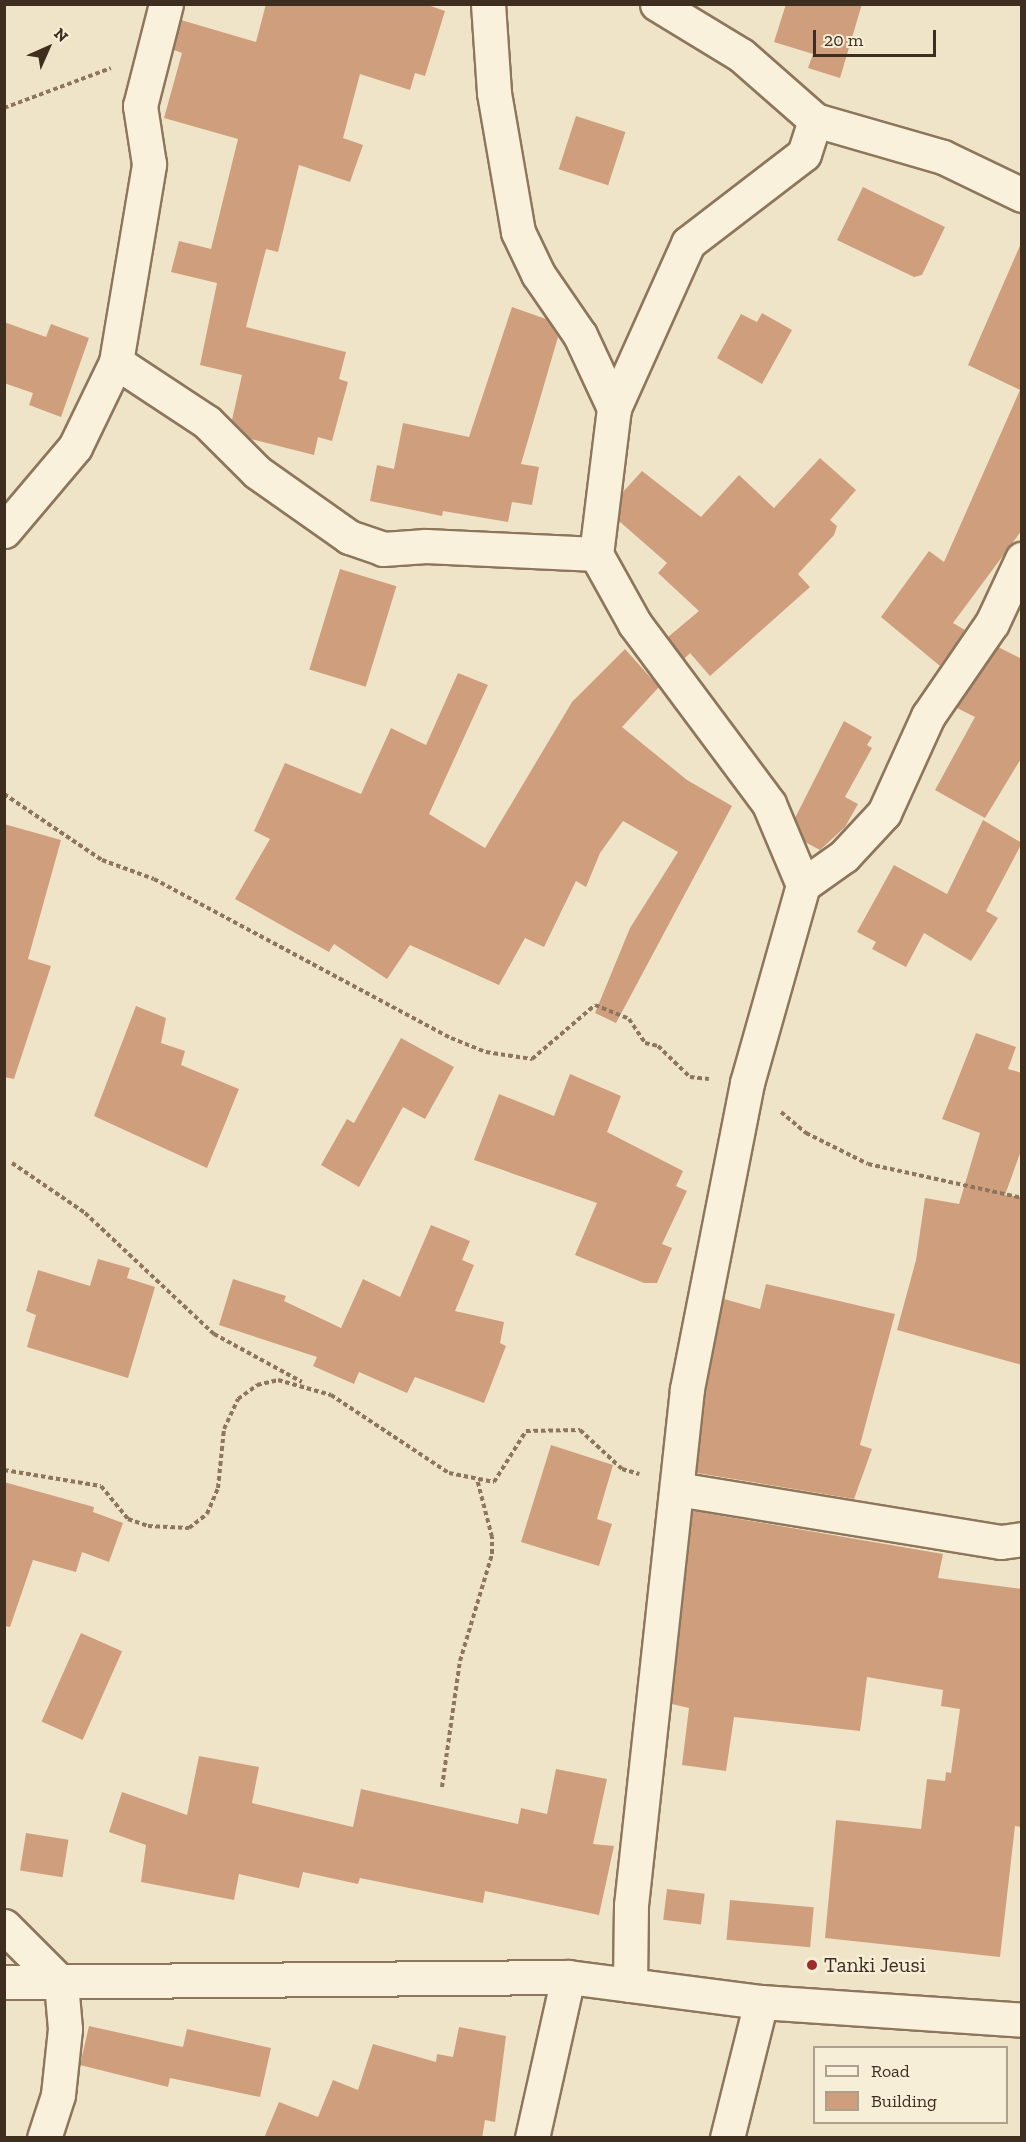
<!DOCTYPE html>
<html>
<head>
<meta charset="utf-8">
<style>
  body { margin:0 }
  #map { position:relative; width:1026px; height:2142px; overflow:hidden; background:#f0e4c8; font-family:"Zilla Slab",serif }
  div>[style] { position:absolute }
  [style*='--x'] { left:calc(var(--x)*1px); top:calc(var(--y)*1px); width:calc(var(--w)*1px); rotate:calc(var(--a)*1deg) }
  .building>* { inset:0; background:#cf9f7d; transform-origin:0 0 }
  .path>* { height:4px; margin-top:-2px; transform-origin:0; background:repeating-linear-gradient(90deg,#8d765c 0 4.5px,transparent 0 7.5px) }
  .roads { filter:drop-shadow(2px 0 #8d765c) drop-shadow(-2px 0 #8d765c) drop-shadow(0 2px #8d765c) drop-shadow(0 -2px #8d765c) }
  .street>* { height:33px; margin:-16.5px; padding:0 16.5px; transform-origin:16.5px; border-radius:16.5px; background:#faf1dc }
  .dots>* { width:16px; height:16px; translate:-50% -50%; box-sizing:border-box; border:3px solid #f7eed8; border-radius:50% }
  span { translate:-50% -50%; white-space:nowrap; text-align:center; line-height:1.15; -webkit-text-stroke:4.5px #f7eed8; paint-order:stroke }
  .poi-label { font-size:21px; color:#3d2e20 }
  .left { translate:0 -50%; text-align:left }
  .frame { position:absolute; inset:0; border:6px solid #3d2e20; pointer-events:none }
  .legend { position:absolute; left:813px; top:2046px; width:195px; height:78px; box-sizing:border-box; background:#f7eed8; border:2px solid #ada18e; margin:0; padding:8px 10px; list-style:none; font-size:18px; color:#3d2e20 }
  .legend li { display:flex; align-items:center; gap:12px; height:30px }
  .legend b { width:30px; border:2px solid #ada18e }
  .north { position:absolute; left:18px; top:18px; width:60px; height:60px; -webkit-text-stroke:4px #f7eed8; paint-order:stroke; rotate:45deg; font-size:16px; font-weight:700; line-height:24px; text-align:center; color:#3d2e20 }
  .north::after { content:''; display:block; margin:auto; width:21px; height:27px; background:#3d2e20; clip-path:polygon(50% 0,100% 100%,50% 72%,0 100%) }
  .scale { position:absolute; left:813px; top:30px; width:123px; height:27px; box-sizing:border-box; border:3px solid #3d2e20; border-top:0; padding-left:8px; font-size:18px; line-height:21px; white-space:nowrap; color:#3d2e20; -webkit-text-stroke:4px #f7eed8; paint-order:stroke }
</style>
</head>
<body>
<div id="map">
  <div class="building">
    <div style="clip-path:polygon(266px 4px,425px 4px,445px 11px,425px 76px,415px 73px,410px 90px,360px 74px,343px 138px,363px 145px,350px 182px,299px 165px,278px 252px,266px 249px,246px 327px,346px 352px,339px 379px,348px 382px,332px 441px,318px 437px,314px 455px,251px 439px,232px 420px,242px 375px,200px 365px,217px 283px,171px 272px,179px 241px,211px 249px,238px 139px,164px 118px,182px 53px,174px 50px,181px 20px,256px 42px)"></div>
    <div style="clip-path:polygon(786px 4px,862px 4px,840px 78px,808px 68px,813px 54px,774px 42px)"></div>
    <div style="left:576px;top:116px;width:52px;height:56px;rotate:18deg"></div>
    <div style="clip-path:polygon(863px 187px,945px 227px,922px 275px,914px 277px,837px 240px)"></div>
    <div style="clip-path:polygon(1022px 241px,1022px 530px,953px 623px,965px 630px,940px 666px,881px 617px,929px 551px,944px 562px,1020px 390px,968px 365px)"></div>
    <div style="clip-path:polygon(512px 307px,546px 319px,558px 337px,521px 464px,539px 467px,532px 505px,512px 502px,508px 522px,443px 511px,442px 516px,370px 501px,377px 465px,394px 469px,403px 423px,469px 437px)"></div>
    <div style="clip-path:polygon(762px 313px,792px 330px,762px 384px,717px 358px,741px 314px,757px 322px)"></div>
    <div style="clip-path:polygon(4px 322px,46px 337px,51px 324px,89px 338px,61px 417px,29px 405px,33px 393px,4px 383px)"></div>
    <div style="clip-path:polygon(820px 458px,856px 490px,830px 520px,837px 526px,834px 535px,798px 574px,810px 587px,710px 676px,690px 653px,684px 659px,668px 637px,699px 611px,658px 573px,667px 563px,619px 521px,622px 493px,642px 471px,701px 517px,739px 475px,774px 508px)"></div>
    <div style="left:340px;top:569px;width:59px;height:105px;rotate:17deg"></div>
    <div style="clip-path:polygon(998px 647px,1022px 659px,1022px 757px,985px 818px,935px 790px,975px 717px,957px 708px)"></div>
    <div style="clip-path:polygon(625px 649px,659px 687px,622px 727px,687px 780px,732px 806px,616px 1023px,595px 1013px,630px 928px,678px 852px,623px 821px,600px 853px,586px 887px,576px 881px,544px 947px,525px 938px,499px 985px,410px 945px,387px 979px,334px 944px,329px 952px,235px 899px,270px 839px,254px 831px,285px 763px,361px 794px,391px 728px,426px 745px,458px 673px,488px 685px,429px 814px,485px 848px,572px 702px)"></div>
    <div style="clip-path:polygon(844px 721px,872px 737px,867px 745px,872px 748px,845px 797px,858px 804px,845px 827px,820px 850px,805px 842px,795px 818px)"></div>
    <div style="clip-path:polygon(983px 820px,1022px 843px,986px 911px,998px 918px,971px 961px,924px 933px,906px 967px,872px 949px,876px 942px,857px 932px,894px 865px,947px 894px)"></div>
    <div style="clip-path:polygon(4px 824px,61px 840px,28px 959px,51px 966px,14px 1079px,4px 1077px)"></div>
    <div style="clip-path:polygon(136px 1006px,166px 1018px,161px 1043px,185px 1051px,181px 1065px,239px 1089px,207px 1168px,94px 1116px)"></div>
    <div style="clip-path:polygon(976px 1033px,1016px 1047px,1008px 1069px,1022px 1073px,1022px 1148px,1005px 1195px,1022px 1197px,1022px 1365px,897px 1330px,916px 1260px,925px 1198px,959px 1204px,980px 1133px,942px 1119px)"></div>
    <div style="clip-path:polygon(401px 1038px,454px 1067px,425px 1119px,403px 1107px,359px 1187px,321px 1165px,347px 1119px,354px 1123px)"></div>
    <div style="clip-path:polygon(570px 1074px,621px 1096px,607px 1132px,683px 1171px,676px 1186px,687px 1191px,662px 1244px,672px 1248px,657px 1283px,644px 1283px,575px 1255px,597px 1203px,474px 1160px,499px 1094px,554px 1116px)"></div>
    <div style="clip-path:polygon(431px 1225px,470px 1241px,462px 1260px,474px 1265px,455px 1311px,504px 1322px,500px 1343px,506px 1346px,484px 1403px,415px 1377px,407px 1393px,359px 1372px,354px 1384px,313px 1366px,317px 1357px,219px 1325px,233px 1279px,286px 1296px,284px 1301px,341px 1328px,363px 1279px,400px 1297px)"></div>
    <div style="clip-path:polygon(98px 1259px,130px 1268px,127px 1278px,155px 1287px,128px 1378px,27px 1347px,36px 1315px,26px 1311px,38px 1270px,90px 1286px)"></div>
    <div style="clip-path:polygon(766px 1284px,895px 1314px,860px 1445px,872px 1449px,854px 1499px,697px 1473px,706px 1392px,724px 1299px,760px 1309px)"></div>
    <div style="clip-path:polygon(551px 1445px,613px 1465px,597px 1519px,612px 1524px,599px 1566px,521px 1542px)"></div>
    <div style="clip-path:polygon(4px 1482px,94px 1507px,93px 1512px,123px 1523px,109px 1562px,82px 1552px,76px 1572px,33px 1560px,10px 1627px,4px 1626px)"></div>
    <div style="clip-path:polygon(693px 1511px,943px 1554px,938px 1578px,1022px 1589px,1022px 1827px,1015px 1826px,1000px 1957px,825px 1938px,836px 1820px,921px 1829px,927px 1779px,945px 1781px,946px 1772px,951px 1773px,960px 1709px,941px 1706px,943px 1690px,867px 1677px,860px 1731px,734px 1717px,726px 1771px,682px 1765px,689px 1708px,672px 1704px)"></div>
    <div style="left:81px;top:1633px;width:45px;height:97px;rotate:24deg"></div>
    <div style="clip-path:polygon(199px 1756px,259px 1767px,252px 1803px,353px 1827px,361px 1789px,518px 1824px,521px 1808px,547px 1814px,556px 1769px,607px 1779px,593px 1844px,614px 1846px,599px 1915px,485px 1891px,483px 1903px,360px 1878px,358px 1884px,303px 1872px,299px 1888px,239px 1874px,234px 1900px,141px 1882px,146px 1845px,109px 1832px,122px 1792px,187px 1815px)"></div>
    <div style="left:26px;top:1833px;width:43px;height:38px;rotate:9deg"></div>
    <div style="left:667px;top:1889px;width:38px;height:31px;rotate:7deg"></div>
    <div style="left:730px;top:1900px;width:84px;height:40px;rotate:5deg"></div>
    <div style="clip-path:polygon(89px 2026px,183px 2047px,187px 2029px,271px 2048px,260px 2097px,170px 2078px,168px 2087px,80px 2065px)"></div>
    <div style="clip-path:polygon(459px 2027px,506px 2036px,495px 2122px,485px 2120px,482px 2138px,264px 2138px,279px 2102px,318px 2117px,333px 2080px,358px 2090px,373px 2044px,436px 2062px,437px 2054px,453px 2057px)"></div>
  </div>
  <div class="path">
    <div style="--x:4;--y:108;--w:114;--a:-20.5"></div>
    <div style="--x:4;--y:794;--w:118;--a:34"></div>
    <div style="--x:102;--y:860;--w:55;--a:20.1"></div>
    <div style="--x:154;--y:879;--w:337;--a:28.2"></div>
    <div style="--x:451;--y:1038;--w:38;--a:22"></div>
    <div style="--x:486;--y:1052;--w:47;--a:8.7"></div>
    <div style="--x:532;--y:1059;--w:83;--a:-40.6"></div>
    <div style="--x:595;--y:1005;--w:37;--a:22"></div>
    <div style="--x:629;--y:1019;--w:29;--a:56"></div>
    <div style="--x:645;--y:1043;--w:13;--a:13"></div>
    <div style="--x:658;--y:1046;--w:45;--a:44.1"></div>
    <div style="--x:690;--y:1077;--w:19;--a:6"></div>
    <div style="--x:781;--y:1112;--w:33;--a:40"></div>
    <div style="--x:806;--y:1133;--w:69;--a:26.6"></div>
    <div style="--x:868;--y:1164;--w:158;--a:12.4"></div>
    <div style="--x:12;--y:1163;--w:88;--a:34.4"></div>
    <div style="--x:85;--y:1213;--w:177;--a:43.2"></div>
    <div style="--x:214;--y:1334;--w:100;--a:28.6"></div>
    <div style="--x:4;--y:1470;--w:98;--a:9.4"></div>
    <div style="--x:101;--y:1486;--w:43;--a:50.7"></div>
    <div style="--x:128;--y:1519;--w:21;--a:19"></div>
    <div style="--x:148;--y:1526;--w:41;--a:2.8"></div>
    <div style="--x:189;--y:1528;--w:23;--a:-38"></div>
    <div style="--x:207;--y:1514;--w:28;--a:-67"></div>
    <div style="--x:218;--y:1488;--w:59;--a:-84.2"></div>
    <div style="--x:224;--y:1429;--w:33;--a:-65"></div>
    <div style="--x:238;--y:1399;--w:24;--a:-36"></div>
    <div style="--x:257;--y:1385;--w:22;--a:-13"></div>
    <div style="--x:278;--y:1380;--w:55;--a:15.8"></div>
    <div style="--x:331;--y:1395;--w:141;--a:33.5"></div>
    <div style="--x:449;--y:1473;--w:46;--a:11.3"></div>
    <div style="--x:494;--y:1482;--w:60;--a:-57.9"></div>
    <div style="--x:526;--y:1431;--w:54;--a:-1.1"></div>
    <div style="--x:580;--y:1430;--w:57;--a:42.9"></div>
    <div style="--x:622;--y:1469;--w:18;--a:16"></div>
    <div style="--x:442;--y:1787;--w:127;--a:-81.9"></div>
    <div style="--x:460;--y:1661;--w:112;--a:-73.3"></div>
    <div style="--x:492;--y:1554;--w:17;--a:-90"></div>
    <div style="--x:492;--y:1537;--w:60;--a:-104.5"></div>
  </div>
  <div class="roads">
    <div class="street">
      <div style="--x:488;--y:4;--w:89;--a:86.1"></div>
      <div style="--x:494;--y:93;--w:141;--a:80.2"></div>
      <div style="--x:518;--y:232;--w:47;--a:64.5"></div>
      <div style="--x:538;--y:274;--w:74;--a:55.5"></div>
      <div style="--x:580;--y:335;--w:81;--a:65"></div>
      <div style="--x:614;--y:408;--w:147;--a:97"></div>
      <div style="--x:596;--y:554;--w:80;--a:60.9"></div>
      <div style="--x:635;--y:624;--w:224;--a:53.3"></div>
      <div style="--x:769;--y:804;--w:88;--a:67.2"></div>
      <div style="--x:803;--y:885;--w:206;--a:105.8"></div>
      <div style="--x:747;--y:1083;--w:312;--a:101.1"></div>
      <div style="--x:687;--y:1389;--w:519;--a:96.19"></div>
      <div style="--x:631;--y:1905;--w:80;--a:90.7"></div>
      <div style="--x:657;--y:4;--w:98;--a:31.3"></div>
      <div style="--x:741;--y:55;--w:98;--a:41.3"></div>
      <div style="--x:815;--y:120;--w:133;--a:16.1"></div>
      <div style="--x:943;--y:157;--w:88;--a:25.7"></div>
      <div style="--x:116;--y:362;--w:109;--a:33.4"></div>
      <div style="--x:207;--y:422;--w:71;--a:45"></div>
      <div style="--x:257;--y:472;--w:113;--a:35.2"></div>
      <div style="--x:349;--y:537;--w:36;--a:19"></div>
      <div style="--x:383;--y:549;--w:43;--a:-4"></div>
      <div style="--x:426;--y:546;--w:170;--a:2.7"></div>
      <div style="--x:614;--y:408;--w:181;--a:-65.8"></div>
      <div style="--x:688;--y:243;--w:146;--a:-37.5"></div>
      <div style="--x:804;--y:154;--w:36;--a:-72"></div>
      <div style="--x:4;--y:531;--w:110;--a:-49.8"></div>
      <div style="--x:75;--y:447;--w:94;--a:-64.2"></div>
      <div style="--x:116;--y:362;--w:201;--a:-80.5"></div>
      <div style="--x:149;--y:164;--w:59;--a:-98.8"></div>
      <div style="--x:140;--y:106;--w:105;--a:-75.7"></div>
      <div style="--x:803;--y:885;--w:50;--a:-35.3"></div>
      <div style="--x:844;--y:856;--w:59;--a:-47.1"></div>
      <div style="--x:884;--y:813;--w:107;--a:-65.6"></div>
      <div style="--x:928;--y:716;--w:113;--a:-55.5"></div>
      <div style="--x:992;--y:623;--w:71;--a:-64.9"></div>
      <div style="--x:677;--y:1489;--w:328;--a:9.3"></div>
      <div style="--x:1001;--y:1542;--w:21;--a:-8"></div>
      <div style="--x:4;--y:1926;--w:81;--a:45"></div>
      <div style="--x:61;--y:1983;--w:46;--a:85"></div>
      <div style="--x:65;--y:2029;--w:66;--a:96.1"></div>
      <div style="--x:58;--y:2095;--w:45;--a:108"></div>
      <div style="--x:4;--y:1982;--w:564;--a:-0.51"></div>
      <div style="--x:568;--y:1977;--w:195;--a:7.4"></div>
      <div style="--x:761;--y:2002;--w:262;--a:3.9"></div>
      <div style="--x:532;--y:2138;--w:165;--a:-77.4"></div>
      <div style="--x:727;--y:2138;--w:140;--a:-76"></div>
    </div>
  </div>
  <div class="dots">
    <div style="left:812px;top:1965px;background:#9e2a2b"></div>
  </div>
  <div class="poi-label">
    <span class="left" style="left:824px;top:1965px">Tanki Jeusi</span>
  </div>
  <div class="frame"></div>
  <ul class="legend">
  <li><b style="height:8px;background:#faf1dc"></b>Road</li>
  <li><b style="height:16px;background:#cf9f7d"></b>Building</li>
  </ul>
  <div class="north">N</div>
  <div class="scale">20 m</div>
</div>
</body>
</html>
